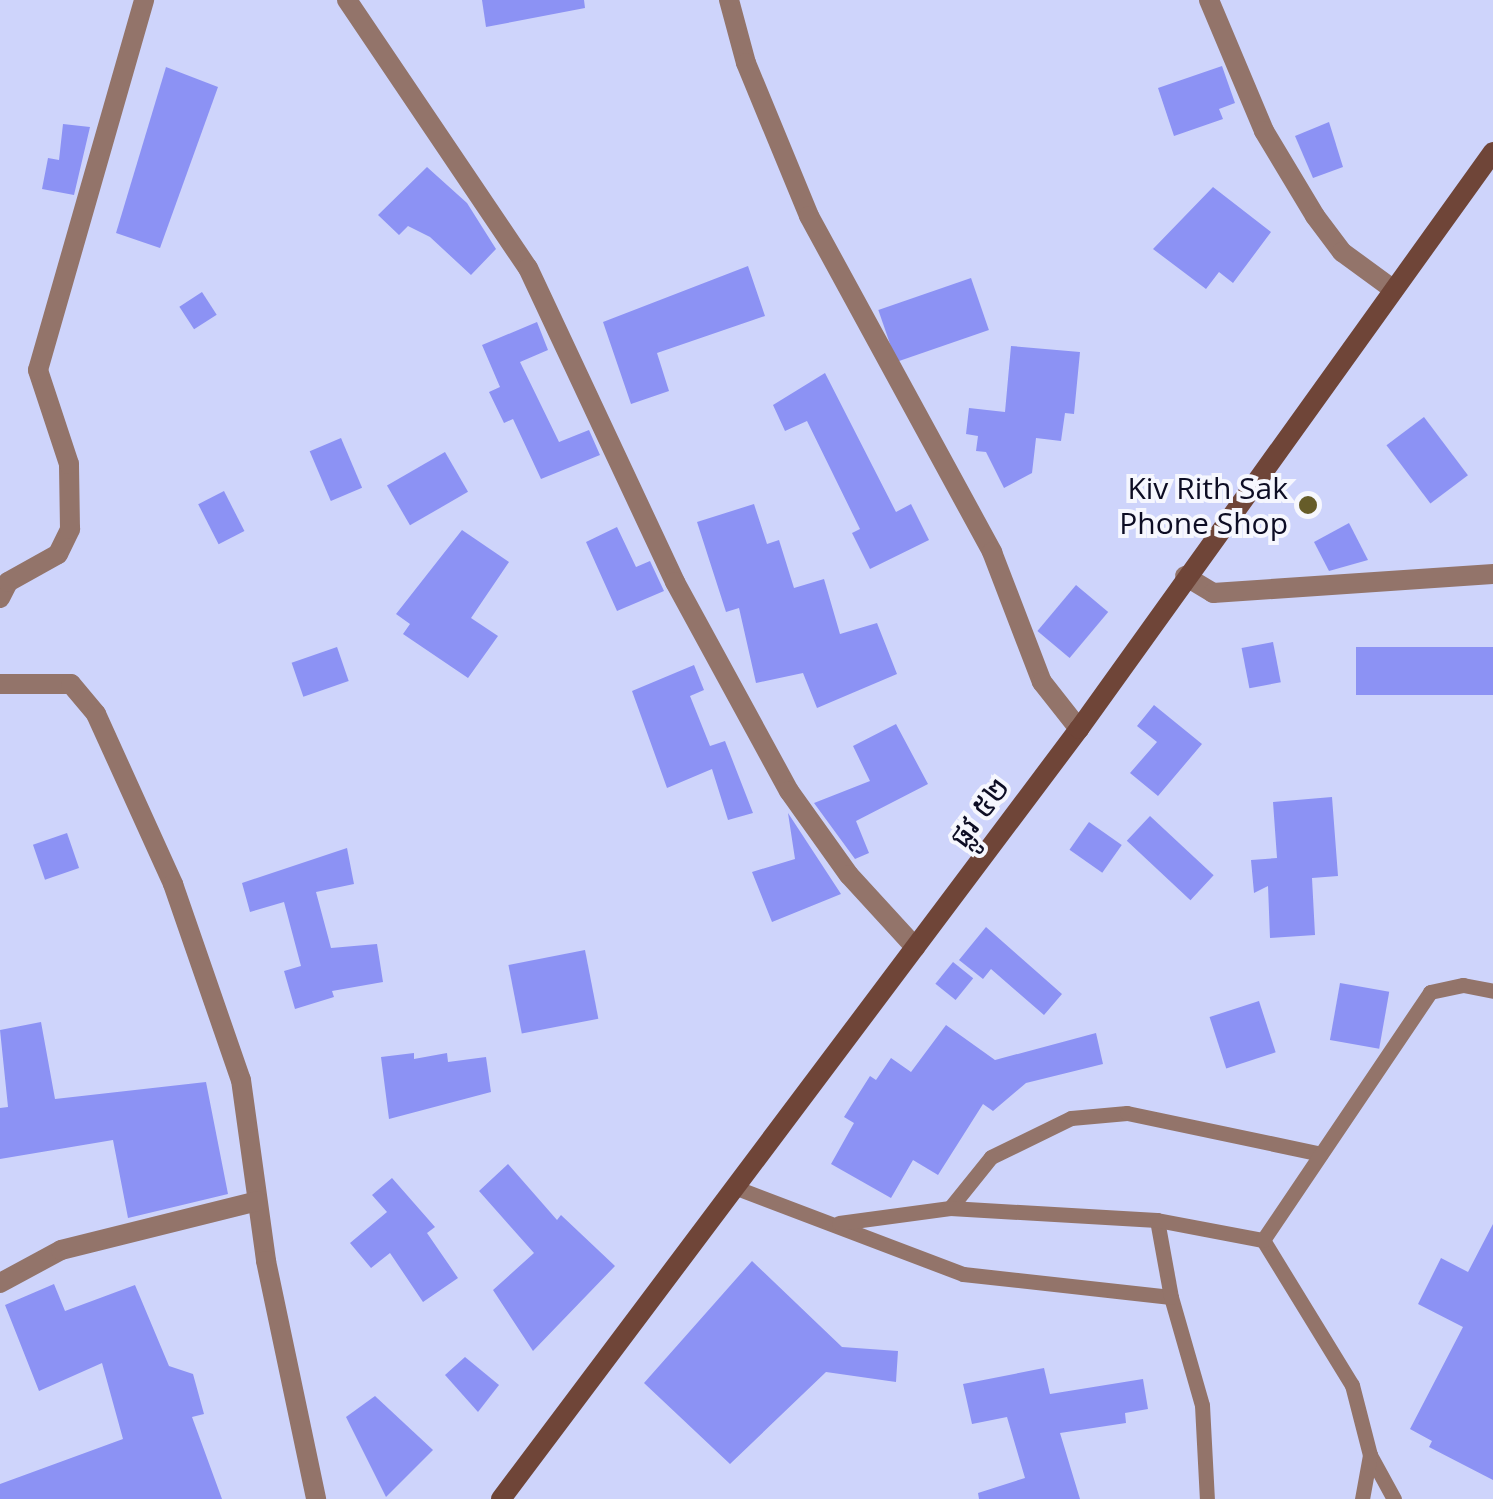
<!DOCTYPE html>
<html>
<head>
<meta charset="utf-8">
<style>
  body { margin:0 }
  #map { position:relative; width:1493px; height:1499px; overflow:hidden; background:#ced4fb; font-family:"Open Sans","Noto Sans Khmer",sans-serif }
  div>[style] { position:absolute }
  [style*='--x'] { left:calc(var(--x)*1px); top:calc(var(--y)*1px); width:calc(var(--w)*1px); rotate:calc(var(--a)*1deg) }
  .building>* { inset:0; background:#8c92f4; transform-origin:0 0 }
  .lane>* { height:15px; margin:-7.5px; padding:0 7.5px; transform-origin:7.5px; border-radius:7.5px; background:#93746a }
  .street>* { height:20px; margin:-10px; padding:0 10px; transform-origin:10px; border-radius:10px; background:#93746a }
  .secondary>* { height:20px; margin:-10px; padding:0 10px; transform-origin:10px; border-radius:10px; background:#6f4538 }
  .dots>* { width:28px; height:28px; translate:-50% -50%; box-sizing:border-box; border:5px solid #f6f7fe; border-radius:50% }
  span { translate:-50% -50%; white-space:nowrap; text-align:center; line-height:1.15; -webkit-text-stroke:8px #f6f7fe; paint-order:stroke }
  .poi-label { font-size:30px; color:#0d0d24 }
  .right { translate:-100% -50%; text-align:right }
  .street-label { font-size:30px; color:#0d0d24 }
</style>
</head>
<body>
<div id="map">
  <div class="building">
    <div style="clip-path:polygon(482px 0,584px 0,585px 8px,486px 27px)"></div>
    <div style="clip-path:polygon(1222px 66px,1235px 103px,1219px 109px,1223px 119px,1174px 136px,1158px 88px)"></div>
    <div style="clip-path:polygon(166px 67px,218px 87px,160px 248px,116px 233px)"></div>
    <div style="clip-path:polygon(1329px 122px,1343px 167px,1313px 178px,1295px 136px)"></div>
    <div style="clip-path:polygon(63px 124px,90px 127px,74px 195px,42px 189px,48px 158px,59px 160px)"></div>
    <div style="clip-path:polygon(427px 167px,467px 203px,496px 249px,471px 275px,430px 237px,408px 226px,399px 235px,378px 215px)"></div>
    <div style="clip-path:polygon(1213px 187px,1271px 232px,1233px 283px,1219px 272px,1206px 289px,1153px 249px)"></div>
    <div style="clip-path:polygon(748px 266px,765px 316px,657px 353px,669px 391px,631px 404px,603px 322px)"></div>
    <div style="left:971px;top:278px;width:55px;height:98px;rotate:71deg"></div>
    <div style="left:202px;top:292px;width:27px;height:27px;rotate:57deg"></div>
    <div style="clip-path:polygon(537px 322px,548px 350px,520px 362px,559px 442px,589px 430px,600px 455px,541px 479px,513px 419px,504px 423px,489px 392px,500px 387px,482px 345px)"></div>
    <div style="clip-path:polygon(1011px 346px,1080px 352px,1074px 414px,1065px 413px,1061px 441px,1036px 438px,1032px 473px,1004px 488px,986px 452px,976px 451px,978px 436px,966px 434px,969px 408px,1005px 412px)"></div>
    <div style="clip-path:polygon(825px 373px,896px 512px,911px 504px,929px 540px,870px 569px,852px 533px,860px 529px,807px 421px,785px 431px,773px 405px)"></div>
    <div style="left:1424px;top:417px;width:73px;height:47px;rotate:53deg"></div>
    <div style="left:341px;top:438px;width:54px;height:34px;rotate:67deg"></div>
    <div style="left:445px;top:452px;width:46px;height:67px;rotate:60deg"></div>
    <div style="left:224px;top:491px;width:45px;height:29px;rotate:63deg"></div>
    <div style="clip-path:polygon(754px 504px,767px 544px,779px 540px,794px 588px,824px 579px,840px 634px,877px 623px,897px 674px,817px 708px,803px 673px,756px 683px,739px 608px,726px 612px,697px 522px)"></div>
    <div style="clip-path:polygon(1349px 523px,1368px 560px,1329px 571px,1314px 542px)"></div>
    <div style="clip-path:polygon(617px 527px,636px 567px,650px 561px,664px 591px,617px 611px,586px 542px)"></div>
    <div style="clip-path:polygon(462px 530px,509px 562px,471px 618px,498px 636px,468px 678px,403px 634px,410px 624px,396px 614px)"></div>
    <div style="left:1076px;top:585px;width:42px;height:60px;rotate:40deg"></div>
    <div style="left:1273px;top:642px;width:41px;height:32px;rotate:79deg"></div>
    <div style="left:337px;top:647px;width:36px;height:48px;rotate:71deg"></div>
    <div style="left:1493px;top:647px;width:48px;height:137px;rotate:90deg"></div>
    <div style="clip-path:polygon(694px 665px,704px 690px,690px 696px,710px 746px,725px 741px,753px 813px,728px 820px,712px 769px,667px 788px,632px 691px)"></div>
    <div style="clip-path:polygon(1154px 705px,1202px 744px,1158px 796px,1130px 773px,1157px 742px,1137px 726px)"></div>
    <div style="clip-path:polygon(896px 724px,928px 784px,856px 821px,869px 853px,855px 859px,814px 803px,870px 781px,853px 746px)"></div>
    <div style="clip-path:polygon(1332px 797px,1338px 876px,1312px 878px,1315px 935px,1270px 938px,1268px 886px,1254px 893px,1251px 860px,1277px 858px,1273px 802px)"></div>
    <div style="clip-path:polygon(788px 813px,841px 894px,772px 922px,752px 872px,795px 859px)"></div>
    <div style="left:1150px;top:816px;width:87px;height:34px;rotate:43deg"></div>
    <div style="left:1089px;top:822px;width:40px;height:34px;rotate:35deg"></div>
    <div style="left:67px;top:833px;width:37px;height:36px;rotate:71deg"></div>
    <div style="clip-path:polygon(347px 848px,354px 884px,316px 892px,331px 948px,377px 944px,383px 982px,332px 991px,334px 997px,295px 1009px,284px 971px,301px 966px,284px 902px,250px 912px,242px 883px)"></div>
    <div style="clip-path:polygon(986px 927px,1062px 994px,1044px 1015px,991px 969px,983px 979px,959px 960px)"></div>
    <div style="left:585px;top:950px;width:70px;height:78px;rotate:79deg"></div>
    <div style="left:953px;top:962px;width:26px;height:28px;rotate:39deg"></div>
    <div style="left:1340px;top:983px;width:50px;height:58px;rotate:10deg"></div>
    <div style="left:1259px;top:1001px;width:54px;height:52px;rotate:72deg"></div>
    <div style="clip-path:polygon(41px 1022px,55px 1099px,206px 1082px,228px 1194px,128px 1218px,113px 1140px,0 1159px,0 1108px,8px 1107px,0 1030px)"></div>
    <div style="clip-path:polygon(946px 1025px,995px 1060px,1096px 1033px,1103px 1064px,1026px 1083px,993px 1111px,983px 1104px,938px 1175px,913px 1160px,891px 1198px,831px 1164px,854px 1123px,844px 1117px,870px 1076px,876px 1080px,891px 1058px,911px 1072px)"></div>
    <div style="clip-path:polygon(414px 1053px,414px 1059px,447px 1053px,448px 1062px,486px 1057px,491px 1092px,389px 1119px,381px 1057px)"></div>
    <div style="clip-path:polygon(508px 1164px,557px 1220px,561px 1215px,615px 1266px,533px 1351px,493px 1290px,534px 1253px,479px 1191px)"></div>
    <div style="clip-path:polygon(392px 1178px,435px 1227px,427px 1233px,458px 1278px,423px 1302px,390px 1253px,371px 1268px,350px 1243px,387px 1212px,372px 1195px)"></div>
    <div style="clip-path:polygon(1493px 1224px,1493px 1480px,1429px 1447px,1432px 1441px,1410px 1429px,1463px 1327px,1418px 1304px,1441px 1258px,1468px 1272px)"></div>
    <div style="clip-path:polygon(752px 1261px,842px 1347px,898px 1351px,896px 1382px,826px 1372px,730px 1464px,644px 1383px)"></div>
    <div style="clip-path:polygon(54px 1284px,65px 1311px,135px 1285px,169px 1366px,193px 1374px,204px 1414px,192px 1417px,222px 1499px,0 1499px,0 1484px,123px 1439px,102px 1363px,39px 1391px,5px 1305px)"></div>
    <div style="clip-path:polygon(465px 1357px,499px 1385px,478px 1412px,445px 1375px)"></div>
    <div style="clip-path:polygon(1044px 1368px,1050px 1394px,1143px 1379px,1148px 1409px,1125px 1413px,1126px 1423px,1060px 1433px,1080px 1499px,979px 1499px,978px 1493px,1025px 1478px,1007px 1417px,972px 1424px,963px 1384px)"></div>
    <div style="clip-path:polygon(375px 1396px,433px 1450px,386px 1497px,346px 1417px)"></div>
  </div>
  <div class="lane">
    <div style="--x:734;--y:1187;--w:245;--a:20.8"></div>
    <div style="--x:963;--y:1274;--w:209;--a:6.3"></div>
    <div style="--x:1171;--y:1297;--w:112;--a:74"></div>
    <div style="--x:1202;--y:1405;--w:94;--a:87"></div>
    <div style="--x:950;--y:1208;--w:65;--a:-51.2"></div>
    <div style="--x:991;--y:1157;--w:89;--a:-26"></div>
    <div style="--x:1071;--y:1118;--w:56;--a:-5.1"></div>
    <div style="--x:1127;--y:1113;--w:198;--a:11.9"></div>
    <div style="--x:1157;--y:1220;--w:78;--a:79.7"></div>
    <div style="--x:839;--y:1223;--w:112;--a:-7.7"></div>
    <div style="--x:950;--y:1208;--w:207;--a:3.3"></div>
    <div style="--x:1157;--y:1220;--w:108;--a:10.7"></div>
    <div style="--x:1263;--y:1240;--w:170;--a:58.5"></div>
    <div style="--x:1352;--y:1385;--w:72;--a:75.6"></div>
    <div style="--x:1370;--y:1455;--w:50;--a:61.4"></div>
    <div style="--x:1263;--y:1240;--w:299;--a:-56"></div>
    <div style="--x:1430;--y:992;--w:34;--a:-12"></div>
    <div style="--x:1463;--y:985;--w:31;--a:11"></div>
    <div style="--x:1362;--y:1499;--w:45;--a:-79.7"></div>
  </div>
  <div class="street">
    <div style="--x:347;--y:0;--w:323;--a:56"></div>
    <div style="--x:528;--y:268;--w:347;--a:64.9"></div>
    <div style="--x:675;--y:582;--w:238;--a:61.4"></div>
    <div style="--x:789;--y:791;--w:103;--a:54.5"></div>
    <div style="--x:849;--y:875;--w:98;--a:47.5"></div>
    <div style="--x:729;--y:0;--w:65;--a:74.9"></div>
    <div style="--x:746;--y:63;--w:165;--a:67.6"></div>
    <div style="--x:809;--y:216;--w:383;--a:61.4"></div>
    <div style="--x:992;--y:552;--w:139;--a:69"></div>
    <div style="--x:1042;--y:682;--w:60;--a:51.8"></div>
    <div style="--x:1209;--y:0;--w:142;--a:67.2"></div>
    <div style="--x:1264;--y:131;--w:99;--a:59"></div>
    <div style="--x:1315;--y:216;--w:45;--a:53.1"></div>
    <div style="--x:1342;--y:252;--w:64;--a:36.2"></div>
    <div style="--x:1185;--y:576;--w:33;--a:31"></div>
    <div style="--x:1213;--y:593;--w:281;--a:-3.9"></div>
    <div style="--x:0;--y:598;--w:18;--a:-63"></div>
    <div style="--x:8;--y:582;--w:57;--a:-29.2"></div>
    <div style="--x:58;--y:554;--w:28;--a:-64"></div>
    <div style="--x:70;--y:529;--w:65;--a:-90.9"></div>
    <div style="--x:69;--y:464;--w:99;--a:-108.3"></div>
    <div style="--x:38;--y:370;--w:385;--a:-74"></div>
    <div style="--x:0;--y:684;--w:71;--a:0"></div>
    <div style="--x:71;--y:684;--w:39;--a:50"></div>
    <div style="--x:96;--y:714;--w:187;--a:65.6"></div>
    <div style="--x:173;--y:884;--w:207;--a:70.9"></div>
    <div style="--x:241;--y:1080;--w:183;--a:82.1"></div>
    <div style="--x:266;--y:1261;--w:243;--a:78.1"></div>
    <div style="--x:0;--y:1283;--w:69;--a:-28.4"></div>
    <div style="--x:61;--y:1250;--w:202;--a:-14"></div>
  </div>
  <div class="secondary">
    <div style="--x:501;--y:1499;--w:963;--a:-53.11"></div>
    <div style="--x:1079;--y:729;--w:710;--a:-54.34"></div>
  </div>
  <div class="dots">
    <div style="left:1308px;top:505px;background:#665c29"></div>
  </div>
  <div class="poi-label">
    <span class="right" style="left:1288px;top:505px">Kiv Rith Sak<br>Phone Shop</span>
  </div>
  <div class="street-label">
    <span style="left:979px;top:812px;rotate:-53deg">ផ្លូវ ៥២</span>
  </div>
</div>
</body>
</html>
